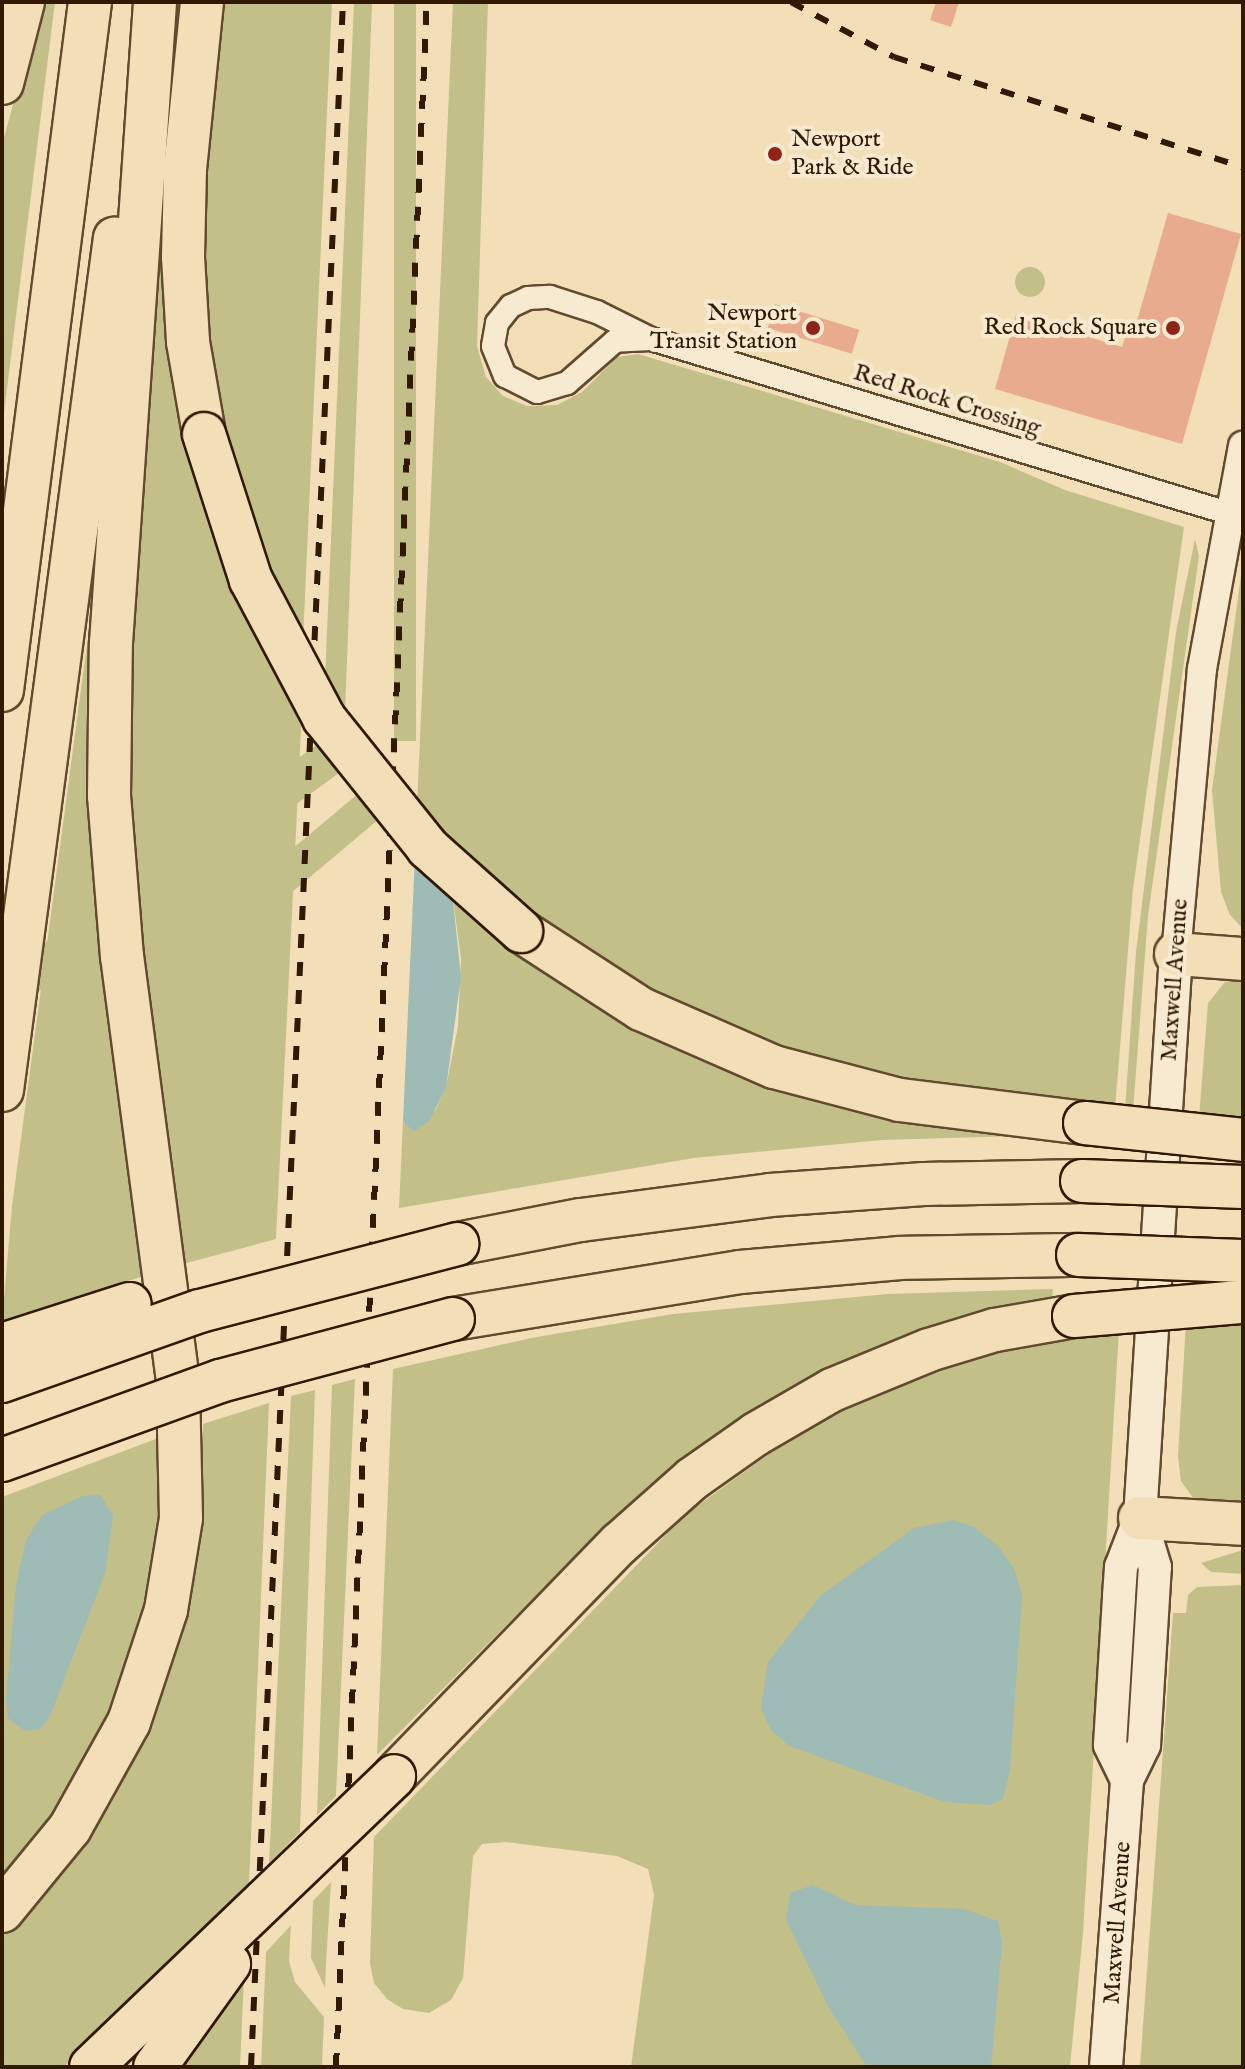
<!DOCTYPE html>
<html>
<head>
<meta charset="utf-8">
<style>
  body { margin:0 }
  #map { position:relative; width:1245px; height:2069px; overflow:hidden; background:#f3dfb7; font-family:"IM FELL English",serif }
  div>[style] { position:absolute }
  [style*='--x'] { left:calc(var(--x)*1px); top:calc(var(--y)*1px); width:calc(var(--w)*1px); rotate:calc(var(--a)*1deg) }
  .green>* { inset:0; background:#c3bf89; transform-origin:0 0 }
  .round { border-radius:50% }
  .water>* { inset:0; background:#9ebbb6 }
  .building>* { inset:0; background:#e8ab8d; transform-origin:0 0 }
  .roads { filter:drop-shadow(2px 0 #624a2e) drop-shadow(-2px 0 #624a2e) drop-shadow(0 2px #624a2e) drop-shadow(0 -2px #624a2e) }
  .minor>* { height:22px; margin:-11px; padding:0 11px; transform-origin:11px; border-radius:11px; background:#f7ead0 }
  .tertiary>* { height:28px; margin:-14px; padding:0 14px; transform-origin:14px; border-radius:14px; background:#f7ead0 }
  .secondary>* { height:32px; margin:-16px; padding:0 16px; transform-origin:16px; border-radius:16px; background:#f7ead0 }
  .motorway>* { height:42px; margin:-21px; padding:0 21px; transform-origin:21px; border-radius:21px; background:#f3dfb7 }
  .rail>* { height:6px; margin-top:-3px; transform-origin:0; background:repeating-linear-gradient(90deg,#311900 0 14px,transparent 0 28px) }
  .bridges { filter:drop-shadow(2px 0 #311900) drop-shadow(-2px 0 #311900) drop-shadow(0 2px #311900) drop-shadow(0 -2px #311900) }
  .motorway-bridge>* { height:42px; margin:-21px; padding:0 21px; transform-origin:21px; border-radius:21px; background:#f3dfb7 }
  .dots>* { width:22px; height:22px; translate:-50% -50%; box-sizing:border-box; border:4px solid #f7ead0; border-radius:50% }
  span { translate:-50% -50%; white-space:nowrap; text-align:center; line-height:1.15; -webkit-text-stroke:8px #f7ead0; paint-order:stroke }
  .poi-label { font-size:24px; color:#311900 }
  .left { translate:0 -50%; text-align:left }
  .right { translate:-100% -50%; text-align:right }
  .street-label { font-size:24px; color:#311900 }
  .frame { position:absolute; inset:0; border:4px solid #311900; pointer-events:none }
</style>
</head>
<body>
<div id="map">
  <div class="green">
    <div style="clip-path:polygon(41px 2px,55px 2px,2px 429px,2px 145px)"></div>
    <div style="clip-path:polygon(170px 2px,186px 2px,166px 230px,302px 709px,276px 1239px,183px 1264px,156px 1093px,124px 776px)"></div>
    <div style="clip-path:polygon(222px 2px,332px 2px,303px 640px,258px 543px,227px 448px,209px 340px,202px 229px)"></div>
    <div style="clip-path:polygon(354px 2px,372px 2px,345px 712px,325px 679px)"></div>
    <div style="left:394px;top:2px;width:22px;height:739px"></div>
    <div style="clip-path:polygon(453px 2px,488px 2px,477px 346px,486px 377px,503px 396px,527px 406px,557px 405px,582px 392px,617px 357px,638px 354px,1000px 462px,1065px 490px,1184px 527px,1133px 889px,1115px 1109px,868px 1079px,671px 1008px,533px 915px,417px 806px)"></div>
    <div class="round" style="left:1015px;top:267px;width:30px;height:30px"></div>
    <div style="clip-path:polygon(1195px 539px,1199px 556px,1148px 916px,1133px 1111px,1125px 1110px,1136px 952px,1176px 632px)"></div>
    <div style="clip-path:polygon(1243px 560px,1243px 929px,1230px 915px,1221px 892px,1212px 790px)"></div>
    <div style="clip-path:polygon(94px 592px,150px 1274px,2px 1322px,12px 1206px)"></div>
    <div style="left:322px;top:741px;width:36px;height:491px;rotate:54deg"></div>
    <div style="left:360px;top:792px;width:33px;height:430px;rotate:50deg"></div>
    <div style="clip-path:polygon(452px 891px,548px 968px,1021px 1136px,882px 1140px,694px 1158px,399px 1208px,403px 1121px,413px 1132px,436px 1109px,446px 1087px,458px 1026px,461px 959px)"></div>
    <div style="clip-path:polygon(1243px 979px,1243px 1123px,1199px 1118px,1208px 1003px,1225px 982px)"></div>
    <div style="clip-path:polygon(1053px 1289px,1052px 1302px,872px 1350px,713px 1437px,607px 1524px,377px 1755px,393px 1369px,531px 1338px,673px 1314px,888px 1294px)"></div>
    <div style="clip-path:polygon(1243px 1320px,1243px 1508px,1193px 1498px,1181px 1481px,1178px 1456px,1186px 1323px)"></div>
    <div style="clip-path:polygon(1119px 1330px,1083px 1933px,1070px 2067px,631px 2067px,654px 1895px,648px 1869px,617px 1856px,506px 1842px,482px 1844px,473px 1856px,463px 1978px,451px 2000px,429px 2013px,403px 2009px,387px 1999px,374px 1983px,370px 1963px,374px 1837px,686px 1514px,797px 1434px,889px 1387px,1015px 1346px)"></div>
    <div style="clip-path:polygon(355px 1379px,336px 1796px,317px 1815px,332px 1385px)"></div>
    <div style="clip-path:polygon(315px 1390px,300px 1832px,269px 1863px,291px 1396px)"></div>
    <div style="clip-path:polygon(269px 1403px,249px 1884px,64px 2067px,2px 2067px,2px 1936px,62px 1875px,111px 1803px,146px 1734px,174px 1658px,198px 1548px,203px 1424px)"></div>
    <div style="clip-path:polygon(169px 1434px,164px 1546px,113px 1724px,41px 1835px,2px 1881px,2px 1497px)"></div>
    <div style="clip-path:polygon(1243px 1550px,1243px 1574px,1211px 1572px,1201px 1563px)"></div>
    <div style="clip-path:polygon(1243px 1585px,1243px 2067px,1140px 2067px,1173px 1613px,1186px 1613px,1188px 1595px,1197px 1587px)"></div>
    <div style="clip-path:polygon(331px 1882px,326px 1964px,325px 1988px,311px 1958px,313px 1901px)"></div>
    <div style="clip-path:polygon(291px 1925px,289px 1961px,295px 1982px,324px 2017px,322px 2067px,261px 2067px,266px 1952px)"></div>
    <div style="clip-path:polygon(244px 1977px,240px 2067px,178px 2067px)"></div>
  </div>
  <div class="water">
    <div style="clip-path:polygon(415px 855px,452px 891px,461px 977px,446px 1088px,429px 1121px,413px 1132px,403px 1121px)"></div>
    <div style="clip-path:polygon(100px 1495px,113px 1515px,105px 1573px,50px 1716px,41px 1729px,25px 1731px,8px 1718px,6px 1700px,16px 1585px,26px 1540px,42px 1515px,83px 1496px)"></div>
    <div style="clip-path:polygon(954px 1520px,974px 1527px,998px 1546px,1014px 1569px,1022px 1595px,1010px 1769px,1003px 1799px,990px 1805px,945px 1802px,789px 1746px,771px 1730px,761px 1708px,768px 1662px,820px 1596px,914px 1528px)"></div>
    <div style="clip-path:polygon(813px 1885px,855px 1905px,964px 1909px,998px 1921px,1002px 1943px,991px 2067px,867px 2067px,829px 2008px,786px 1920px,790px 1893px)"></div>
  </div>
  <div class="building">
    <div style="clip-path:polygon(936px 2px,959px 2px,951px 27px,930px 20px)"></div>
    <div style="clip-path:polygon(1168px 213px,1241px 234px,1182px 444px,995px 389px,1016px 315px,1122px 347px,1128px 328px,1135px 328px)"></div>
    <div style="left:775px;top:304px;width:88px;height:25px;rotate:17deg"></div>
  </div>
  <div class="roads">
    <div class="minor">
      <div style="--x:651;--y:339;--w:36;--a:177"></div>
      <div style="--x:615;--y:341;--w:64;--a:138.8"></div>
      <div style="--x:567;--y:383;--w:31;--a:163"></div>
      <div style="--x:537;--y:392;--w:36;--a:-153"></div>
      <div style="--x:505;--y:376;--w:32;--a:-112"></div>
      <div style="--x:493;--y:346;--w:23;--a:-80"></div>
      <div style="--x:497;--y:323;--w:22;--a:-51"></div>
      <div style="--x:511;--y:306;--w:19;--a:-25"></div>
      <div style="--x:528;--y:298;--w:22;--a:-3"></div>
      <div style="--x:550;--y:297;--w:49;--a:17.7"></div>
      <div style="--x:597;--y:312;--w:60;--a:26.6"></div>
      <div style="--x:651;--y:339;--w:603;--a:16.78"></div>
    </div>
    <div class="tertiary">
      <div style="--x:1176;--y:954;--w:286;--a:-84.8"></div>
      <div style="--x:1202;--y:669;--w:227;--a:-79.6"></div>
    </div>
    <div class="secondary">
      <div style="--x:1127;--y:1780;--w:39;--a:-116"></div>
      <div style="--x:1110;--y:1745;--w:149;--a:-86.5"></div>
      <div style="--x:1119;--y:1596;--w:29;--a:-86"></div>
      <div style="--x:1121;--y:1567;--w:53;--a:-68.8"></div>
      <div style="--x:1140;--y:1518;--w:565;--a:-86.35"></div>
      <div style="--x:1106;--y:2067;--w:288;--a:-85.8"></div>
      <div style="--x:1127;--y:1780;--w:39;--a:-64"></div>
      <div style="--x:1144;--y:1745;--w:178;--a:-86.5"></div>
      <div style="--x:1155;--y:1567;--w:51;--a:-107"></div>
    </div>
    <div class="motorway">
      <div style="--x:202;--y:2;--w:168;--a:95.8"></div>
      <div style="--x:185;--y:169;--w:88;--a:91.3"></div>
      <div style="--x:183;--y:257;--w:85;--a:86.6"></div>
      <div style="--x:188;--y:342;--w:93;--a:80.1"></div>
      <div style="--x:2;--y:83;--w:84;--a:-75.5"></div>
      <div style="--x:2;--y:690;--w:694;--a:-82.71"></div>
      <div style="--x:521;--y:931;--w:143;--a:33"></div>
      <div style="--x:641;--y:1009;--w:145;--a:23.6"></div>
      <div style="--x:774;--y:1067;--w:130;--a:14.7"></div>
      <div style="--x:900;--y:1100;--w:186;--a:7.1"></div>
      <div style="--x:1176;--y:954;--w:67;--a:4.3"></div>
      <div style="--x:2;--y:1090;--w:859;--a:-82.45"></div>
      <div style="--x:457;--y:1244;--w:126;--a:-11"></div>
      <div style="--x:581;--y:1220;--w:191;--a:-7.5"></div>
      <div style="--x:770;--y:1195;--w:154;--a:-4.1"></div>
      <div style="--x:924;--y:1184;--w:158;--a:-1.1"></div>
      <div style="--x:453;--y:1319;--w:291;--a:-9.3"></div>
      <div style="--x:740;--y:1272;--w:161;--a:-5"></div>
      <div style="--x:900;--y:1258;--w:178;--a:-1"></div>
      <div style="--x:1140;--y:1518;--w:103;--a:3.3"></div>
      <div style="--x:394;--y:1776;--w:323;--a:-45.9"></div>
      <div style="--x:619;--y:1544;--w:98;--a:-41.7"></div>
      <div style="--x:692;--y:1479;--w:78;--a:-35.1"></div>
      <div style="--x:756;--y:1434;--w:88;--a:-30.1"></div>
      <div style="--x:832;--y:1390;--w:105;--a:-22.4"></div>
      <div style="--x:929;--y:1350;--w:69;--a:-16.9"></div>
      <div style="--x:995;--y:1330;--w:80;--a:-10"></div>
      <div style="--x:2;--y:1911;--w:107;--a:-50.7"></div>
      <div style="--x:70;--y:1828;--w:121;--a:-60.9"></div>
      <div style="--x:129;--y:1722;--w:118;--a:-71.7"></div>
      <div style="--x:166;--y:1610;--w:93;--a:-80.7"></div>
      <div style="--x:181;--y:1518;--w:137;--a:-91.3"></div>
      <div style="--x:178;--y:1381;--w:428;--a:-97.5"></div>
      <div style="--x:122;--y:957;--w:162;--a:-94.6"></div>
      <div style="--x:109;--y:796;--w:153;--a:-89.3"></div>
      <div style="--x:111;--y:643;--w:643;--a:-86.07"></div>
    </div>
  </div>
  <div class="rail">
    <div style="--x:791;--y:2;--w:117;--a:28.1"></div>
    <div style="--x:894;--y:57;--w:366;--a:17.5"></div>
    <div style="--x:251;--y:2067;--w:2067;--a:-87.45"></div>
    <div style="--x:336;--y:2067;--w:2067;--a:-87.48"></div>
  </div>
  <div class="bridges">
    <div class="motorway-bridge">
      <div style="--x:204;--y:434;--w:153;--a:72.2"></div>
      <div style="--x:251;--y:580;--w:156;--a:62.1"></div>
      <div style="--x:324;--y:718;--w:166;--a:51.3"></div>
      <div style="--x:428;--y:848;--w:125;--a:41.7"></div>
      <div style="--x:1085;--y:1123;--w:159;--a:6.1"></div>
      <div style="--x:1082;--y:1181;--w:161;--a:2.1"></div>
      <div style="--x:1078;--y:1255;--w:164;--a:2.1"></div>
      <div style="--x:1074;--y:1316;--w:167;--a:-4.8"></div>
      <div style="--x:2;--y:1345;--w:134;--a:-17.8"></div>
      <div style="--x:2;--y:1381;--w:210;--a:-19.5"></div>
      <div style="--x:200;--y:1311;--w:266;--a:-14.6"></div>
      <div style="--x:2;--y:1460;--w:232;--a:-19.9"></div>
      <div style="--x:220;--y:1381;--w:241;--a:-14.9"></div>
      <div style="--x:91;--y:2067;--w:420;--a:-43.8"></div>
      <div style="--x:155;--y:2067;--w:127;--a:-54.3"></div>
    </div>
  </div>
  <div class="dots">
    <div style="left:775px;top:154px;background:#8f2418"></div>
    <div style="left:813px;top:328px;background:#8f2418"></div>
    <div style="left:1173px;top:328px;background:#8f2418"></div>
  </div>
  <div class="poi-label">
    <span class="left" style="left:791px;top:154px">Newport<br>Park &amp; Ride</span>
    <span class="right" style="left:797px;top:328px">Newport<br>Transit Station</span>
    <span class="right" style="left:1157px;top:328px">Red Rock Square</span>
  </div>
  <div class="street-label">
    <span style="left:947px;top:401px;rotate:17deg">Red Rock Crossing</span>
    <span style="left:1175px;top:980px;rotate:-86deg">Maxwell Avenue</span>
    <span style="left:1118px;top:1923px;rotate:-86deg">Maxwell Avenue</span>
  </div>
  <div class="frame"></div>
</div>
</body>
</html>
